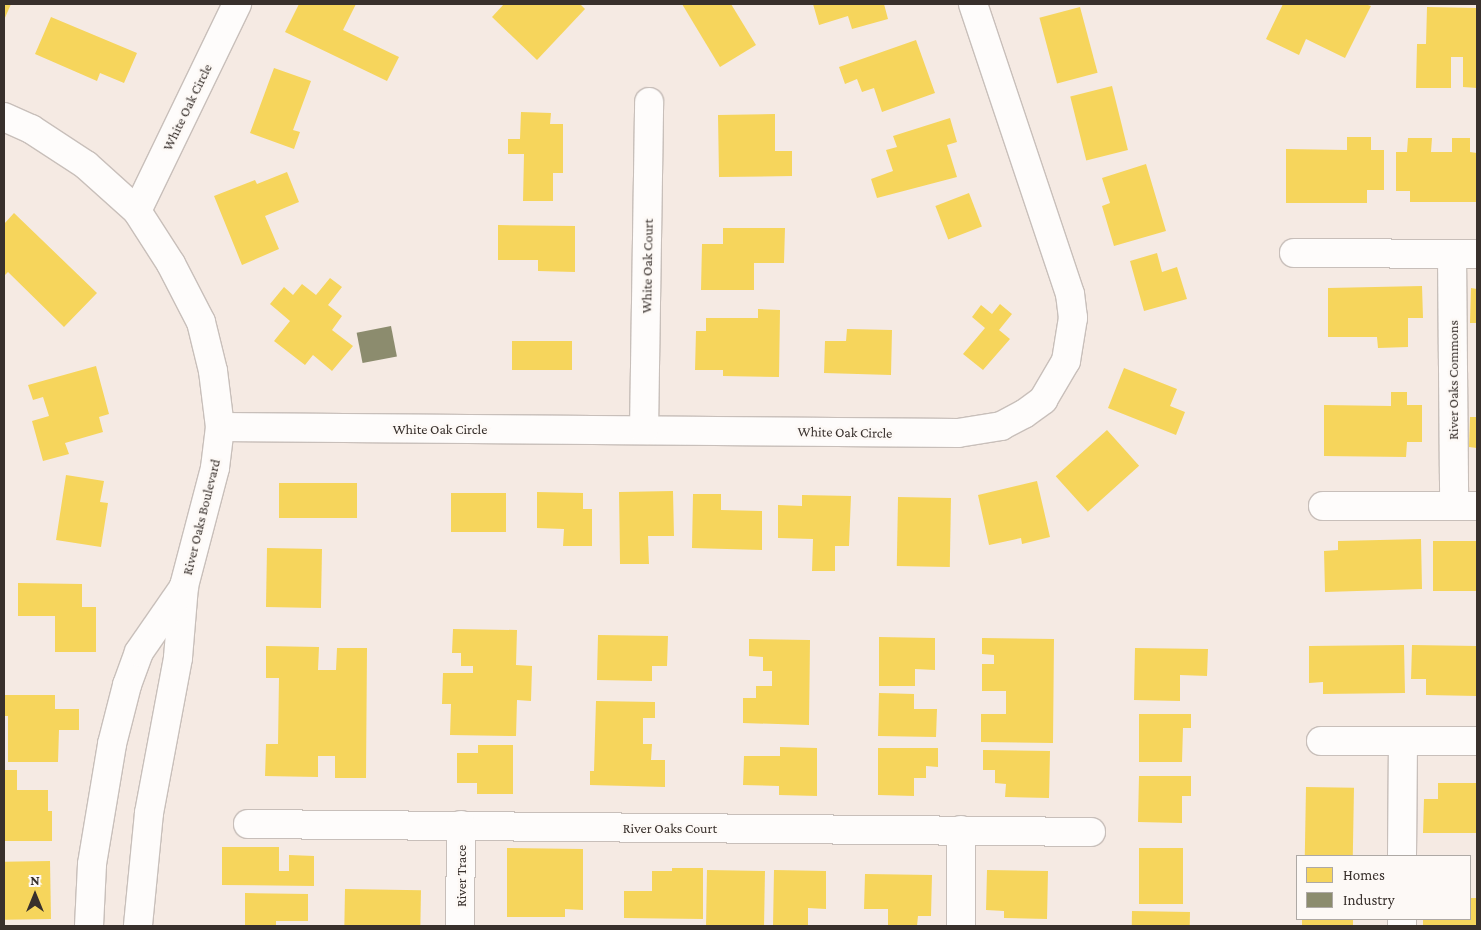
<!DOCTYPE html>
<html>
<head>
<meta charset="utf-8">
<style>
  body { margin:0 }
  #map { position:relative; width:1481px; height:930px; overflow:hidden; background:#f5eae3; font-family:"Crimson Pro",serif }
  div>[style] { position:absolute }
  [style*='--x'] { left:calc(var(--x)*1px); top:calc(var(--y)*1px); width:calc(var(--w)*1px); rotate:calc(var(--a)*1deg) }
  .homes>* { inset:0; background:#f6d55c; transform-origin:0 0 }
  .industry>* { inset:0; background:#8c8c6e; transform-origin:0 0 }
  .roads { filter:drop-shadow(1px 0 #c8bfba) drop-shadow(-1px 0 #c8bfba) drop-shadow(0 1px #c8bfba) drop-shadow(0 -1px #c8bfba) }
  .minor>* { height:28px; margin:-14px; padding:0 14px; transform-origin:14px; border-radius:14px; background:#fefcfb }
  span { translate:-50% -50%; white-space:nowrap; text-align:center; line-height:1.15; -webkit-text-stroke:5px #fdf9f6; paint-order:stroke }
  .street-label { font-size:14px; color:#38302c }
  .frame { position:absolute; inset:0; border:5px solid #38302c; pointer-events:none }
  .legend { position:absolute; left:1296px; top:855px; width:175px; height:65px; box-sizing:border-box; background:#fdf9f6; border:1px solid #aea9a5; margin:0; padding:6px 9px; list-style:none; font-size:15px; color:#38302c }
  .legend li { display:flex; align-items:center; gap:10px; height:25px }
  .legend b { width:25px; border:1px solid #aea9a5 }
  .north { position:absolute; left:10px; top:870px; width:50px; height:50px; -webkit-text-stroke:4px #fdf9f6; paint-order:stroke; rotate:0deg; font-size:14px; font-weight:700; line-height:20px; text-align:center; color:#38302c }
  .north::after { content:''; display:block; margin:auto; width:18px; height:22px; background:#38302c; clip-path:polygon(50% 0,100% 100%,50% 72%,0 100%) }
</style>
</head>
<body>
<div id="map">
  <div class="homes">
    <div style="clip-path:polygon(4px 4px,11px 4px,4px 20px)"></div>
    <div style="clip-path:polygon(299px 4px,356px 4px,343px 30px,399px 57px,387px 81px,285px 32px)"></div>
    <div style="clip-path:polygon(504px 4px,580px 4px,585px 9px,537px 60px,492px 17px)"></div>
    <div style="clip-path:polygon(682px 4px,731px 4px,756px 45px,720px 67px)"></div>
    <div style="clip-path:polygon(813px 4px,884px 4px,888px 19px,852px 29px,848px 16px,819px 25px)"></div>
    <div style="clip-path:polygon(1283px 4px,1365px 4px,1371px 6px,1345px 58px,1306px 39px,1299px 55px,1266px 39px)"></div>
    <div style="left:1080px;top:7px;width:68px;height:42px;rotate:75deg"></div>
    <div style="clip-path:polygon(1427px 7px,1477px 8px,1477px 88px,1463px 87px,1463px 57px,1451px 57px,1451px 88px,1416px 88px,1417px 44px,1426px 44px)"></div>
    <div style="clip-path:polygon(51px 17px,137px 53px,124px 83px,100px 73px,97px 81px,35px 54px)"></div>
    <div style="clip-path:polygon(916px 40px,935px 93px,882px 112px,874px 88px,862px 92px,857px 79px,845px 84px,839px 67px)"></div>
    <div style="clip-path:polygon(274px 68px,311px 81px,293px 130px,300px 132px,294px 149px,250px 133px)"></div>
    <div style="left:1112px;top:86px;width:66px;height:43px;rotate:76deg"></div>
    <div style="clip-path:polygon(521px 112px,551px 113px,550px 124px,563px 124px,563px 173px,553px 173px,553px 201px,523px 201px,524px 154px,508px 154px,508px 139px,520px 139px)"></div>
    <div style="clip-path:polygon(775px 114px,775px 151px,792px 151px,792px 176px,719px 177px,718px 115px)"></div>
    <div style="clip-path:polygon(950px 118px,957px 142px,947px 145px,957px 177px,877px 198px,871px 179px,893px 171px,886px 150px,897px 147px,893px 136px)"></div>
    <div style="clip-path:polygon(1347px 137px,1371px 137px,1371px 150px,1384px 150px,1384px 190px,1367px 190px,1367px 203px,1286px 203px,1286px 149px,1347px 150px)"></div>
    <div style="clip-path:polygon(1408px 138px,1432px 138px,1431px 152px,1452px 152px,1452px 138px,1470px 138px,1470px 152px,1477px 153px,1477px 202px,1410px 202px,1410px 191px,1396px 191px,1396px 152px,1407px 152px)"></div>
    <div style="clip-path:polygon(1146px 164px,1166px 231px,1114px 246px,1102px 206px,1110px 203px,1102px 178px)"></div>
    <div style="clip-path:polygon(287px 172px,299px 202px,265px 216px,279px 249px,242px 265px,214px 196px,255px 180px,257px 184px)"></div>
    <div style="left:969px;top:193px;width:36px;height:36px;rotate:69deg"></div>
    <div style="clip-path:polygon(14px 213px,97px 293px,64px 327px,8px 272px,4px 276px,4px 224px)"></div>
    <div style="clip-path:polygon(498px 225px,575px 226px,575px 272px,538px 271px,538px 260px,498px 260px)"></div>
    <div style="clip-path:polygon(723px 228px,785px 228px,784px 263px,754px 263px,754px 290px,701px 290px,702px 244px,723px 244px)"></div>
    <div style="clip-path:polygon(1157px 253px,1162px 272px,1177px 267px,1187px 299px,1144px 311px,1130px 261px)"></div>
    <div style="clip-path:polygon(330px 278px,342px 287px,328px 305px,342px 316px,332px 330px,353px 346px,332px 371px,313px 355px,305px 365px,274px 341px,290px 321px,270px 304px,284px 287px,293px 295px,302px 284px,316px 295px)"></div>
    <div style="clip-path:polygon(1422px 286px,1423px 318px,1408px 318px,1408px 347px,1378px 348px,1377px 337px,1328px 337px,1328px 288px)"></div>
    <div style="clip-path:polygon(1471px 288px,1477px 289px,1477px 323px,1470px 323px)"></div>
    <div style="clip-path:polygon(1000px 304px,1012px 314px,999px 330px,1010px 339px,983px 370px,963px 354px,985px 328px,972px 317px,981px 305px,992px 314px)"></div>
    <div style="clip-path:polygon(758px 309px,780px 310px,779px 377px,723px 376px,723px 370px,695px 370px,696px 331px,706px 331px,706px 318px,758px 318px)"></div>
    <div style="clip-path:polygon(847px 329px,892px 330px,891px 375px,824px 373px,825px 341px,846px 341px)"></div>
    <div style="left:512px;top:341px;width:60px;height:29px"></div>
    <div style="clip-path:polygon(96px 366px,109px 414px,99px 417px,103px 432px,65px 443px,69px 454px,43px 461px,32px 421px,49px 416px,43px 397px,33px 400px,28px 385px)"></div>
    <div style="clip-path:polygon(1124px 368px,1177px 389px,1170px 406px,1185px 412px,1176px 435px,1108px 408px)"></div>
    <div style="clip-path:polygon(1391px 392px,1407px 392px,1407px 405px,1422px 405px,1422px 442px,1407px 442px,1406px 457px,1324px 456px,1324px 405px,1391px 406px)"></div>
    <div style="clip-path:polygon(1470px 417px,1477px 417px,1477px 448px,1469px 447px)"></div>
    <div style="left:1107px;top:430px;width:48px;height:69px;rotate:48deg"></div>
    <div style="clip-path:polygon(66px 475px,104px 481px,100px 502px,108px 503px,101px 547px,56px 540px)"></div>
    <div style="clip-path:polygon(1037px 481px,1050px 537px,1022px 544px,1021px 538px,989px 545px,978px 495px)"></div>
    <div style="left:279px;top:483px;width:78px;height:35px"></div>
    <div style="clip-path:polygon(673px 491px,674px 536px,648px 536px,649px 564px,620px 564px,619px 492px)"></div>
    <div style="clip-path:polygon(537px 492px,583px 493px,583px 509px,592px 509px,592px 546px,563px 546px,564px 529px,537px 528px)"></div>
    <div style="left:506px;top:493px;width:39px;height:55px;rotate:90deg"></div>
    <div style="clip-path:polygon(693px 494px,721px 494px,721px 510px,762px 511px,762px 550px,692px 548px)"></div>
    <div style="clip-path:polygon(802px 495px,851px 496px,849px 546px,835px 546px,835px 571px,812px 571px,813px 539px,778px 538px,778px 505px,802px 506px)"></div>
    <div style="left:898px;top:497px;width:53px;height:69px;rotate:1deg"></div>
    <div style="clip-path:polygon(1421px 539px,1422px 589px,1325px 592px,1324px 551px,1338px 550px,1338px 541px)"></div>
    <div style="left:1433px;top:541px;width:44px;height:50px"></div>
    <div style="left:267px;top:548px;width:55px;height:59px;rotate:1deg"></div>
    <div style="clip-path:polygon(18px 583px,82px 584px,82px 607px,96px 607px,96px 652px,55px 652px,55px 616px,18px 616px)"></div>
    <div style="clip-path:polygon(453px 629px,517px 630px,516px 665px,532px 666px,531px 701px,517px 700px,516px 736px,450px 735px,451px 704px,442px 704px,443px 673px,473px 673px,473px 666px,461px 666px,461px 653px,452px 653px)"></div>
    <div style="clip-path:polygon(598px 635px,668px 636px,667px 666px,652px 666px,652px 681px,597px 680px)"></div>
    <div style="clip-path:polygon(879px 637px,935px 638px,935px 670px,915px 669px,915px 686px,879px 686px)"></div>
    <div style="clip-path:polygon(982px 638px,1054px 639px,1053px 743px,981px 742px,981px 714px,1006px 714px,1006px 691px,982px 691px,982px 664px,994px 664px,994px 655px,982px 654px)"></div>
    <div style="clip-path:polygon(749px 639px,810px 640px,809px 725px,743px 723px,743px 698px,756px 698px,756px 686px,772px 686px,772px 671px,763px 671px,763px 657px,749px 656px)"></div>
    <div style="clip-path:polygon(1404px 645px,1405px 693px,1323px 694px,1323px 682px,1309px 683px,1309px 646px)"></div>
    <div style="clip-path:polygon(1412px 645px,1477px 646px,1477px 696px,1426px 695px,1426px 679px,1411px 679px)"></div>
    <div style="clip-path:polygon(266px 646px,319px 647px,318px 670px,336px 670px,337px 648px,367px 648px,366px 778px,335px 778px,335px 756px,318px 756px,318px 777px,265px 776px,266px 744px,278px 744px,279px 678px,266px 678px)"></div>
    <div style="clip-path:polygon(1135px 648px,1208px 649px,1207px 676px,1180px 675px,1180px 701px,1134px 700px)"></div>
    <div style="clip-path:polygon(879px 693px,914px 694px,914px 709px,937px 709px,936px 737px,878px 736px)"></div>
    <div style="clip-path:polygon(4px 695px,55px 695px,55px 709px,79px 709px,79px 730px,59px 730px,58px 762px,8px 762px,8px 716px,4px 716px)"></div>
    <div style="clip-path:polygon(596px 701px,655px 702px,655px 718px,643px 718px,643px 744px,652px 744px,651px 760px,665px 760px,665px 787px,590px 785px,590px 771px,594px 771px)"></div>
    <div style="clip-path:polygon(1139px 714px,1191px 714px,1191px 728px,1183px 728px,1182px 762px,1139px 762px)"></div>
    <div style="clip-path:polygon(478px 745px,513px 745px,513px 794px,477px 794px,477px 783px,457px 783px,457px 753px,478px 753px)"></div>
    <div style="clip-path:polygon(780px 747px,817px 748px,817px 796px,779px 795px,779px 786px,743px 785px,744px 756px,780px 756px)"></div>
    <div style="clip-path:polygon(878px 748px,938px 748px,938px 767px,926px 766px,926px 778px,914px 778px,914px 796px,878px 795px)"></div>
    <div style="clip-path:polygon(983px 750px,1050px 751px,1049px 798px,1005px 797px,1006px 784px,995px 783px,995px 770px,983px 770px)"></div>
    <div style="clip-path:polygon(4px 770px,17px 770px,17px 790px,48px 790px,48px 811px,52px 811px,52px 841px,4px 841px)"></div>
    <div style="clip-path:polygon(1139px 776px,1191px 776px,1191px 796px,1182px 796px,1182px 823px,1138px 822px)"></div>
    <div style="clip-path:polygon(1438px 783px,1477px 783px,1477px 833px,1423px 833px,1424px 799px,1438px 799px)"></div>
    <div style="left:1306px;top:787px;width:48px;height:69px;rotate:1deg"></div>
    <div style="clip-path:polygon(222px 847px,279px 847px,279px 871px,289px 871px,289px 855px,314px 856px,314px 886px,222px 885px)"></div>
    <div style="clip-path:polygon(507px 848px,583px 849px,583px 910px,565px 909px,565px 917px,507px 917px)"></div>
    <div style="left:1139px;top:848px;width:44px;height:56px"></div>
    <div style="left:50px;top:861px;width:58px;height:46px;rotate:89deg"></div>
    <div style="clip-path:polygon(672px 868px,703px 868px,703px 919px,624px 918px,624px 891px,652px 891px,652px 871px,672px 871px)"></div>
    <div style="left:707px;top:870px;width:58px;height:56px;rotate:1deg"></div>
    <div style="clip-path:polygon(774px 870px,826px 871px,826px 909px,808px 908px,808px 926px,773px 926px)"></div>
    <div style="clip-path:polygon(987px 870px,1048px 871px,1047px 919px,1004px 918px,1004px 911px,986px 910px)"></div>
    <div style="clip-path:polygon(865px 874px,932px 875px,931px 916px,918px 916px,917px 926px,888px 926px,888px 909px,864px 909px)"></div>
    <div style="left:345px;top:889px;width:76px;height:37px;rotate:1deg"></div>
    <div style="clip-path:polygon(245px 893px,308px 894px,308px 921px,276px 921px,276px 926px,245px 926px)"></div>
    <div style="clip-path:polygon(1470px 898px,1477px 898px,1477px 926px,1423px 926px,1423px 919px,1470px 919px)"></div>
    <div style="left:1132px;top:911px;width:58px;height:15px;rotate:1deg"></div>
    <div style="left:1302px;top:919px;width:51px;height:7px"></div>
  </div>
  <div class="industry">
    <div style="left:391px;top:326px;width:31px;height:35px;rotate:79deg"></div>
  </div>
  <div class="roads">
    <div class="minor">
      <div style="--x:4;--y:117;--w:30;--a:24"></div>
      <div style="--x:31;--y:129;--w:66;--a:33.2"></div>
      <div style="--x:86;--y:165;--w:69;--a:42"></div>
      <div style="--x:137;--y:211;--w:63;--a:57.3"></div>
      <div style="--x:171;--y:264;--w:65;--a:62.7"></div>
      <div style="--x:201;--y:322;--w:50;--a:76.2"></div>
      <div style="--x:213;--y:371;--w:56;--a:82.9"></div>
      <div style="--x:220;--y:427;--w:41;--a:97"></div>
      <div style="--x:215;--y:468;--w:122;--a:104.7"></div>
      <div style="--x:184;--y:586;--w:72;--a:94.8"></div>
      <div style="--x:178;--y:658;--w:158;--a:100.6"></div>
      <div style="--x:149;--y:813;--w:114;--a:95.6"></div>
      <div style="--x:137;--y:211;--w:230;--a:-64.2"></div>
      <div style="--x:1294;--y:253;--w:183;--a:0.3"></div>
      <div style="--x:1452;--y:254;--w:252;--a:89.5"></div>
      <div style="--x:220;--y:427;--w:738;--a:0.47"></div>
      <div style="--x:958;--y:433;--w:44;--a:-9.2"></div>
      <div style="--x:1001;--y:426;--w:26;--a:-28"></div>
      <div style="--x:1024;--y:414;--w:24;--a:-36"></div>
      <div style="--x:1043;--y:400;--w:45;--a:-59.5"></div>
      <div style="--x:1066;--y:361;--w:44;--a:-80.8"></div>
      <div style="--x:1073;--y:318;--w:24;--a:-97"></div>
      <div style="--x:1070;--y:294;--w:306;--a:-108.5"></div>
      <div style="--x:644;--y:430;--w:328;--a:-89.1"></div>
      <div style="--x:1323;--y:506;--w:154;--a:0"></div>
      <div style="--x:1321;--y:741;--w:156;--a:0"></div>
      <div style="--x:248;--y:824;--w:843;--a:0.54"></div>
      <div style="--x:1402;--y:856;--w:115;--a:-89.5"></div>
      <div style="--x:89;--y:926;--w:62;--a:-87.2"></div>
      <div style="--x:92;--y:864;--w:122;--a:-80.5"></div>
      <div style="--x:112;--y:744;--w:61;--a:-75.7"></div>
      <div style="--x:127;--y:685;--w:35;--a:-70"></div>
      <div style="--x:139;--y:652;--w:79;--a:-55.3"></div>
      <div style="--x:460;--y:926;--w:101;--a:-89.4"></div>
      <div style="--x:961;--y:926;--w:96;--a:-90"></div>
      <div style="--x:1402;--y:926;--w:7;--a:-90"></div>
    </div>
  </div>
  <div class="street-label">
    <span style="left:187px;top:107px;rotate:-64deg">White Oak Circle</span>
    <span style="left:647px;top:266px;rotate:-89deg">White Oak Court</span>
    <span style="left:1453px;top:380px;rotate:-90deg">River Oaks Commons</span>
    <span style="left:440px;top:429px">White Oak Circle</span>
    <span style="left:845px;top:432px;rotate:1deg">White Oak Circle</span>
    <span style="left:201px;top:517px;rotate:-76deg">River Oaks Boulevard</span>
    <span style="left:670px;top:828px">River Oaks Court</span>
    <span style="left:461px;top:876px;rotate:-90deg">River Trace</span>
  </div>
  <div class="frame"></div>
  <ul class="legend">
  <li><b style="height:14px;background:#f6d55c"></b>Homes</li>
  <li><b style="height:14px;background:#8c8c6e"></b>Industry</li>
  </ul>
  <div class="north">N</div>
</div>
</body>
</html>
